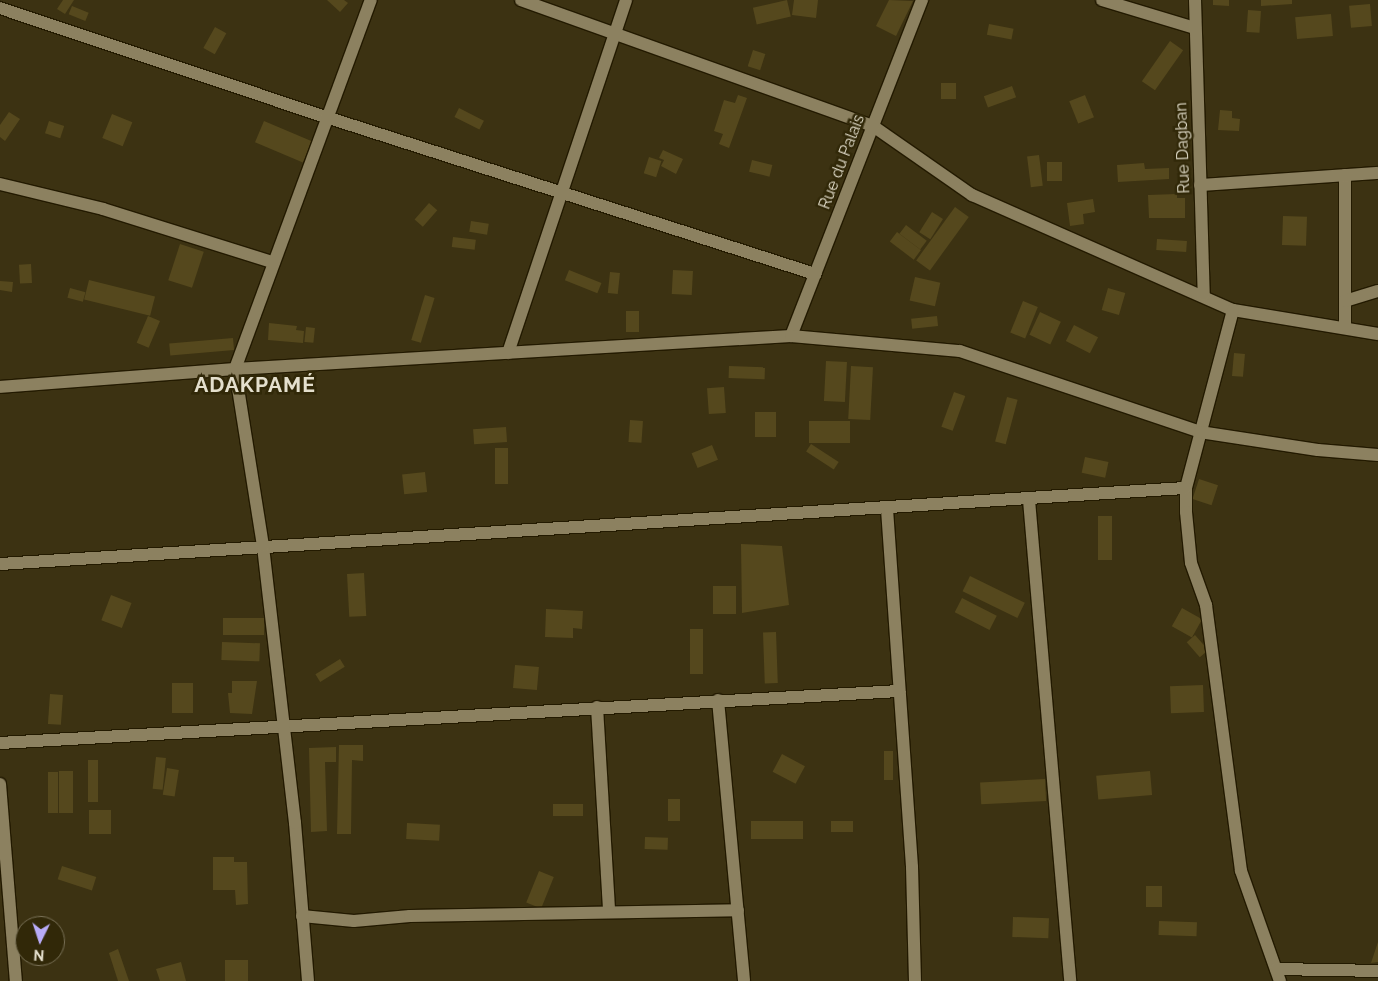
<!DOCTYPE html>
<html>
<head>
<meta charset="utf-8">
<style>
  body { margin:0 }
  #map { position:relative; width:1378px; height:981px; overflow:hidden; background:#3c3212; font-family:Raleway,sans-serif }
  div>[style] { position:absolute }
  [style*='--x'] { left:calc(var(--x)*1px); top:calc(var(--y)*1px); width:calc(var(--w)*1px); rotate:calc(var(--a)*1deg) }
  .building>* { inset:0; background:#55481d; transform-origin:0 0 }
  .roads { filter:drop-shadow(1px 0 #231a00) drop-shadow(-1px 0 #231a00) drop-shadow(0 1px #231a00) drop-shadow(0 -1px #231a00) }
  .minor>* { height:12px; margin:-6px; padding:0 6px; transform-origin:6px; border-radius:6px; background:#8c8160 }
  span { translate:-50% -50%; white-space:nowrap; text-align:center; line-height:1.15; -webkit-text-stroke:5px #312808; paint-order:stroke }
  .street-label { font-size:16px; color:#e4dfcd }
  .district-label { font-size:21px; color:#e4dfcd; font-weight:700; letter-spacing:1px }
  .north { position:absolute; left:15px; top:916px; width:50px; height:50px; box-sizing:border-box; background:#312808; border:1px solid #797157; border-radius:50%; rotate:184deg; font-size:14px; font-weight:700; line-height:20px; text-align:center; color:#e4dfcd }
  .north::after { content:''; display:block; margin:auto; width:18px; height:22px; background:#b8abf7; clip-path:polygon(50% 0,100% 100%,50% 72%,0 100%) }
</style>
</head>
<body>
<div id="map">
  <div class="building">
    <div style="clip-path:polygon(63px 0,74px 0,65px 14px,57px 9px)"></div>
    <div style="clip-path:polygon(327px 0,344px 0,348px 3px,340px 12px)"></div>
    <div style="left:787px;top:0;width:17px;height:35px;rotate:77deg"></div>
    <div style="clip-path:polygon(794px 0,818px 0,816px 18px,792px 15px)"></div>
    <div style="clip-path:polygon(889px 0,913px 1px,896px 36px,876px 26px)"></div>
    <div style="clip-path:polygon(1213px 0,1229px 0,1229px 6px,1213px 5px)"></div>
    <div style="clip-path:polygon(1261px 0,1292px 0,1292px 4px,1261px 6px)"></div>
    <div style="left:1370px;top:4px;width:22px;height:21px;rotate:85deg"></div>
    <div style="left:72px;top:6px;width:18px;height:9px;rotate:22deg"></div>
    <div style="left:1248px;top:10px;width:13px;height:22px;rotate:4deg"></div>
    <div style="left:1331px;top:14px;width:22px;height:36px;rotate:85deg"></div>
    <div style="left:989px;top:24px;width:25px;height:11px;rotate:11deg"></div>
    <div style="left:215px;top:27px;width:13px;height:24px;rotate:29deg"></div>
    <div style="left:1170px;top:41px;width:16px;height:49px;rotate:35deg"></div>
    <div style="left:753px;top:50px;width:13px;height:17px;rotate:18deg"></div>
    <div style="left:941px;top:83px;width:15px;height:16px"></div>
    <div style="left:1012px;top:86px;width:12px;height:30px;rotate:70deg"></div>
    <div style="clip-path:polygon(738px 95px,747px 98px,729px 148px,719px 144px,723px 134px,714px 131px,724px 100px,735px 103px)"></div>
    <div style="left:1085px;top:95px;width:24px;height:17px;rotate:68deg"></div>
    <div style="left:459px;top:108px;width:28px;height:10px;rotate:27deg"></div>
    <div style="clip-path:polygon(1220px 110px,1232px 111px,1232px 118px,1240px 119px,1239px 131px,1218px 130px)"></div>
    <div style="clip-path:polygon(9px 112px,20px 119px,5px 141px,0 137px,0 125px)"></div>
    <div style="left:112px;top:114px;width:22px;height:26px;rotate:22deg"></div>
    <div style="left:49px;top:121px;width:16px;height:13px;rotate:18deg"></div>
    <div style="left:264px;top:121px;width:52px;height:23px;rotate:23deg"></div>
    <div style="clip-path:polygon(663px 150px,683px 159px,676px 174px,661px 166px,664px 160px,659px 158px)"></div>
    <div style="left:1039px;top:155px;width:31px;height:12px;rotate:83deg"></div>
    <div style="left:649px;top:157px;width:13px;height:17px;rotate:18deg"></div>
    <div style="left:752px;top:160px;width:21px;height:12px;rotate:14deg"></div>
    <div style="left:1047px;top:162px;width:15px;height:19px"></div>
    <div style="clip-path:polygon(1144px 163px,1145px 169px,1169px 168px,1169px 179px,1118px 182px,1117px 165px)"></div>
    <div style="clip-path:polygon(1177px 194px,1177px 198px,1185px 198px,1185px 218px,1149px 218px,1148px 195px)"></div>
    <div style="clip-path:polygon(1093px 199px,1095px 212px,1083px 214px,1084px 224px,1070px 226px,1067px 203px)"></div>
    <div style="left:429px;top:203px;width:11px;height:22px;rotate:41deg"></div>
    <div style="left:955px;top:207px;width:17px;height:66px;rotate:36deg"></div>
    <div style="left:932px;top:212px;width:13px;height:24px;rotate:32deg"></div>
    <div style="left:1283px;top:216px;width:24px;height:29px;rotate:2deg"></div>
    <div style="left:471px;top:221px;width:18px;height:11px;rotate:9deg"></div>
    <div style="left:906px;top:225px;width:26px;height:11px;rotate:37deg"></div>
    <div style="left:897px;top:232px;width:30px;height:12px;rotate:37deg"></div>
    <div style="left:453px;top:237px;width:23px;height:10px;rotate:7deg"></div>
    <div style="left:1157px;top:239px;width:30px;height:11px;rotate:4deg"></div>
    <div style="left:180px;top:244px;width:25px;height:38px;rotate:18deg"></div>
    <div style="left:31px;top:264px;width:19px;height:12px;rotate:87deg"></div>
    <div style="left:569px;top:270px;width:35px;height:11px;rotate:22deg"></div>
    <div style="left:673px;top:270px;width:20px;height:24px;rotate:3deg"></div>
    <div style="left:610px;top:272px;width:10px;height:21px;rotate:6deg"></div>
    <div style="left:915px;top:277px;width:26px;height:24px;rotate:13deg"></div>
    <div style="left:89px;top:280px;width:68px;height:20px;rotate:14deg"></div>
    <div style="clip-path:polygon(0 281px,13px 282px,12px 292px,0 290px)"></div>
    <div style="left:70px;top:288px;width:16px;height:10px;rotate:15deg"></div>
    <div style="left:1108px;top:288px;width:18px;height:23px;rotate:16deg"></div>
    <div style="left:425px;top:295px;width:10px;height:47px;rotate:17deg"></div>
    <div style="left:1023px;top:301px;width:16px;height:34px;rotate:22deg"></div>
    <div style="left:626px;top:311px;width:13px;height:21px"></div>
    <div style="left:1040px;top:312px;width:23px;height:25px;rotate:25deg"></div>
    <div style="left:148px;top:316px;width:13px;height:29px;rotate:23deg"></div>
    <div style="left:937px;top:316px;width:10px;height:26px;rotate:84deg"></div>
    <div style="clip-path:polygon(269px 323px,297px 326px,296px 330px,304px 331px,303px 343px,268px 340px)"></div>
    <div style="left:1074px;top:325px;width:27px;height:18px;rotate:27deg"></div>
    <div style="left:306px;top:327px;width:9px;height:15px;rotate:6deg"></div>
    <div style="left:233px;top:338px;width:12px;height:64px;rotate:85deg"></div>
    <div style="left:1234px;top:353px;width:11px;height:23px;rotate:5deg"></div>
    <div style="left:826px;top:361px;width:21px;height:40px;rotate:3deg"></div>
    <div style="left:729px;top:366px;width:36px;height:12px;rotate:2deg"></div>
    <div style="left:851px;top:366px;width:22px;height:53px;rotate:3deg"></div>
    <div style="left:724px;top:387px;width:26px;height:17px;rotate:86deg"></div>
    <div style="left:954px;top:392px;width:12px;height:37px;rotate:20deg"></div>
    <div style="left:1007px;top:397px;width:11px;height:46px;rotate:15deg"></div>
    <div style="left:776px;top:412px;width:25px;height:21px;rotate:90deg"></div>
    <div style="left:630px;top:420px;width:13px;height:22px;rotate:4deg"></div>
    <div style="left:809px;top:421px;width:41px;height:22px"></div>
    <div style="left:506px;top:427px;width:15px;height:33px;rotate:86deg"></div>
    <div style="left:811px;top:444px;width:33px;height:9px;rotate:33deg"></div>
    <div style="left:712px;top:445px;width:16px;height:22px;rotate:68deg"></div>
    <div style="left:495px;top:448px;width:13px;height:36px"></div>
    <div style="left:1085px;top:457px;width:24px;height:16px;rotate:12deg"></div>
    <div style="left:425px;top:472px;width:20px;height:23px;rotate:84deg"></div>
    <div style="left:1199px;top:479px;width:20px;height:21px;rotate:18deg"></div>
    <div style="left:1098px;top:516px;width:14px;height:44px"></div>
    <div style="clip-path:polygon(741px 544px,782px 546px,789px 605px,742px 613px)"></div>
    <div style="left:364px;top:573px;width:43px;height:17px;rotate:87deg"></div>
    <div style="left:970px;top:576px;width:61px;height:17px;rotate:26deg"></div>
    <div style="left:736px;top:586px;width:28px;height:23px;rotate:90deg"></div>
    <div style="left:111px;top:595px;width:22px;height:27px;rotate:21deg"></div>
    <div style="left:962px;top:598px;width:39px;height:16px;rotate:27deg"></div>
    <div style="left:1182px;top:608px;width:23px;height:21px;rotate:29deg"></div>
    <div style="clip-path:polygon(546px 609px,583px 611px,582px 629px,573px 628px,573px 638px,545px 637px)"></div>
    <div style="left:223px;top:618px;width:41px;height:17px"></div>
    <div style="left:690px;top:629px;width:13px;height:45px"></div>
    <div style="left:776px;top:632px;width:51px;height:13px;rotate:88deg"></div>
    <div style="left:1195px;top:635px;width:20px;height:11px;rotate:49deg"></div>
    <div style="left:222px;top:642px;width:38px;height:18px;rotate:2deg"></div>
    <div style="left:340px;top:659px;width:9px;height:29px;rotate:58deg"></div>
    <div style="left:515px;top:665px;width:24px;height:23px;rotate:5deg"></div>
    <div style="clip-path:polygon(232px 681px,257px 681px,252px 714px,230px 713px,228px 693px,232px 693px)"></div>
    <div style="left:193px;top:683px;width:30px;height:21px;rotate:90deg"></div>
    <div style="left:1203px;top:685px;width:27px;height:33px;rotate:88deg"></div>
    <div style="left:50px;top:694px;width:13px;height:30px;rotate:4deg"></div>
    <div style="clip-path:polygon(339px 745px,363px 745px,363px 761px,352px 760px,351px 834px,337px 834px)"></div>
    <div style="clip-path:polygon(336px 747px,336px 762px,325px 762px,327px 831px,311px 832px,309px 748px)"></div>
    <div style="left:884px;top:751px;width:9px;height:29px"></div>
    <div style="left:782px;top:754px;width:26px;height:20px;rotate:28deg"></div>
    <div style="left:156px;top:757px;width:10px;height:32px;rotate:6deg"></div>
    <div style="left:88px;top:760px;width:10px;height:42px"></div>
    <div style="left:167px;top:768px;width:12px;height:27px;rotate:9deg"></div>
    <div style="left:59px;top:771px;width:14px;height:42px"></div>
    <div style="left:1150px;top:771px;width:24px;height:54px;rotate:85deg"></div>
    <div style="left:48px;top:772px;width:10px;height:41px"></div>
    <div style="left:1045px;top:779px;width:22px;height:65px;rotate:87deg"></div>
    <div style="left:668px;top:799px;width:12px;height:22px"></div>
    <div style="left:553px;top:804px;width:30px;height:12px"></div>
    <div style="left:89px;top:810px;width:22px;height:24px"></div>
    <div style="left:751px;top:821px;width:52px;height:18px"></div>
    <div style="left:831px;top:821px;width:22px;height:11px"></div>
    <div style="left:407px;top:823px;width:33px;height:16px;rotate:3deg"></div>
    <div style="left:645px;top:837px;width:23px;height:12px;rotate:2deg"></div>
    <div style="clip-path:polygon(213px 857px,234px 857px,234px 862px,247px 862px,248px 904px,236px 905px,235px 890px,213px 890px)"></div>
    <div style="left:62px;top:866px;width:36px;height:14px;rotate:18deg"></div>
    <div style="left:539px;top:871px;width:16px;height:34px;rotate:22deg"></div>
    <div style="left:1146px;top:886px;width:16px;height:21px"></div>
    <div style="left:1013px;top:917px;width:36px;height:20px;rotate:2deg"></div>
    <div style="left:1159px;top:921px;width:38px;height:14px;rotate:2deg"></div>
    <div style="clip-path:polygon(1378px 942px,1378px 962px,1371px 963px)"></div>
    <div style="clip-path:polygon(118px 949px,129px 981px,118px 981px,109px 953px)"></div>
    <div style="left:225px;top:960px;width:23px;height:21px"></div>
    <div style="clip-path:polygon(181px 962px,186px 981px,160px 981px,156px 969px)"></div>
  </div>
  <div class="roads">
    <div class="minor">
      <div style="--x:521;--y:0;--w:374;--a:19.7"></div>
      <div style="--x:873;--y:126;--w:121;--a:34.9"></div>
      <div style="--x:972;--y:195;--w:285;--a:23.8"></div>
      <div style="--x:1233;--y:310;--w:147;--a:9.4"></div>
      <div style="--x:1102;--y:0;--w:97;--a:16.8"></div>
      <div style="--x:1195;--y:0;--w:295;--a:88.3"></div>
      <div style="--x:0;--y:8;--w:344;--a:18.5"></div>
      <div style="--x:326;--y:117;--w:514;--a:17.8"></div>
      <div style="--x:1345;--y:175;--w:152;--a:90"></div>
      <div style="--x:0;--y:184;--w:106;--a:13.6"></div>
      <div style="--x:103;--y:209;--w:177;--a:17.4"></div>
      <div style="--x:1200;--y:185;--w:178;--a:-3.9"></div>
      <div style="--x:1345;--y:301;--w:34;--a:-17"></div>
      <div style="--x:1233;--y:310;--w:184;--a:104.8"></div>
      <div style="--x:1186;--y:488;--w:24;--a:90"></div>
      <div style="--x:1186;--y:512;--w:51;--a:84.4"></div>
      <div style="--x:1191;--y:563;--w:45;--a:70.3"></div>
      <div style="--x:1206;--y:605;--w:268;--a:82.5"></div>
      <div style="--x:1241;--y:871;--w:117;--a:70.5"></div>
      <div style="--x:791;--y:336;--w:361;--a:-68.7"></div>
      <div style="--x:508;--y:353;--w:372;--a:-71.5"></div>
      <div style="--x:0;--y:387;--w:236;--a:-4.4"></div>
      <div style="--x:235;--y:369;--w:557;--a:-3.4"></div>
      <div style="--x:791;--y:336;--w:170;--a:5.1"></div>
      <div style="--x:960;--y:351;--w:253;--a:18.6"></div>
      <div style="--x:1200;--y:432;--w:119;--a:8.7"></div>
      <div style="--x:1318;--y:450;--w:60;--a:4.8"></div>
      <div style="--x:1029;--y:500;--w:483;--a:85.1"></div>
      <div style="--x:887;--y:509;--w:359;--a:86"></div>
      <div style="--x:912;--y:867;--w:114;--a:88.5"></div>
      <div style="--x:0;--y:564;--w:1188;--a:-3.67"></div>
      <div style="--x:718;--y:700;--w:282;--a:84.7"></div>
      <div style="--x:597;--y:707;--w:205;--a:86.6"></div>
      <div style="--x:0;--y:743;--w:901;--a:-3.31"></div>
      <div style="--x:0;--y:784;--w:198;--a:85.4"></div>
      <div style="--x:302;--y:916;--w:52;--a:5.5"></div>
      <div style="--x:354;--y:921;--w:56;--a:-5.1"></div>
      <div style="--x:410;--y:916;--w:328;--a:-1"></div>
      <div style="--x:1276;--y:969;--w:102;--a:1.1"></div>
      <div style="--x:308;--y:981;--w:159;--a:-94.7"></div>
      <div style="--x:295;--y:823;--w:279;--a:-96.6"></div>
      <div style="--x:263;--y:546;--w:179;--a:-99"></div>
      <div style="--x:235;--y:369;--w:393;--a:-69.8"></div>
    </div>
  </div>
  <div class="street-label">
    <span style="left:1183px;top:148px;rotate:-92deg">Rue Dagban</span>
    <span style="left:842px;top:162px;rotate:-69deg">Rue du Palais</span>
  </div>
  <div class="district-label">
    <span style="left:255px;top:385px">ADAKPAMÉ</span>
  </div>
  <div class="north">N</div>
</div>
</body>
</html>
